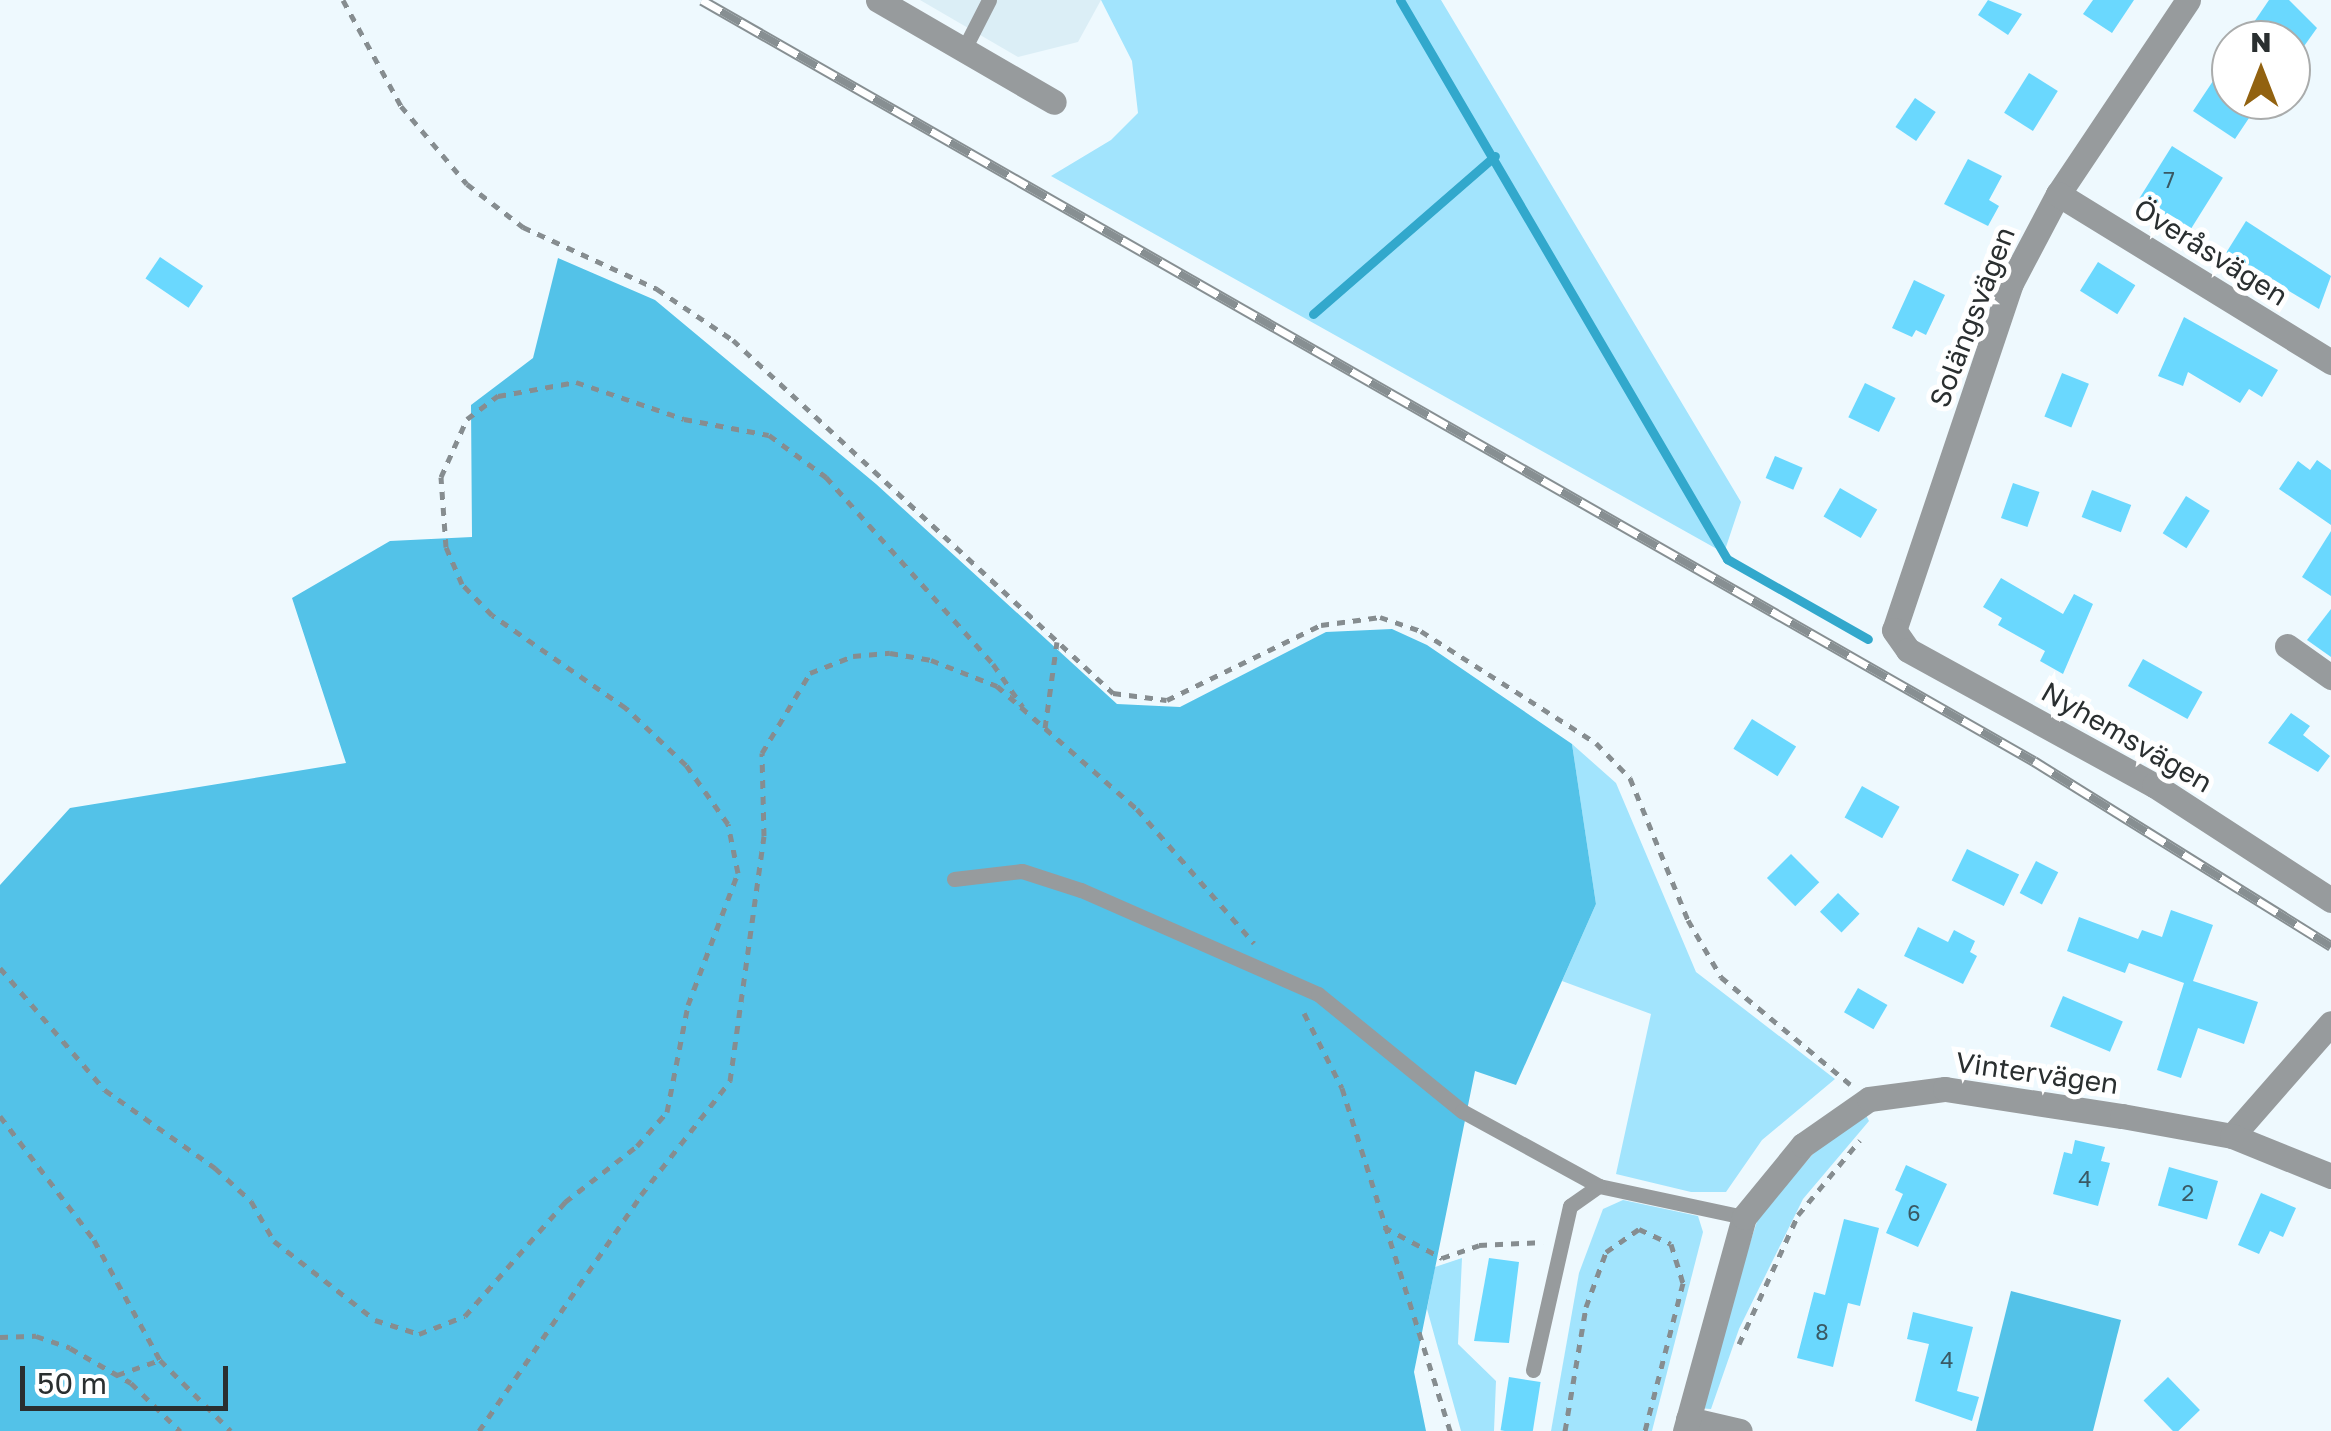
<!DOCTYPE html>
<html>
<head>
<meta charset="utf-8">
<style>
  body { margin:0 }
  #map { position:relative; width:2331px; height:1431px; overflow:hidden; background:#eef9fe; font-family:"Golos Text",sans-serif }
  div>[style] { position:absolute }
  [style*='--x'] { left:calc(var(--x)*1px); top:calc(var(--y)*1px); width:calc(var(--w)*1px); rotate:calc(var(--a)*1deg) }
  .built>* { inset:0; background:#dbeef6 }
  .green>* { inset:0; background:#a2e4fd }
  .forest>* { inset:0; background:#53c2e8 }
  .stream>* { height:9px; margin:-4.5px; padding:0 4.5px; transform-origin:4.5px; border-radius:4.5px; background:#32a8cc }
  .building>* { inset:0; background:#6ad8fe; transform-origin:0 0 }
  .path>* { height:5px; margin-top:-2.5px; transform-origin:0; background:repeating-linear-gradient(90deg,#868d90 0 8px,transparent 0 16px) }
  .lane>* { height:15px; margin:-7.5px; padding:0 7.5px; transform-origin:7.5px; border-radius:7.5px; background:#979b9d }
  .street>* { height:25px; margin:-12.5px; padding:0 12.5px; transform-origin:12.5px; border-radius:12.5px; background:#979b9d }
  .rail>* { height:11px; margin-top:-5.5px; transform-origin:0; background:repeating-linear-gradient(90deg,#fff 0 22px,#878f92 0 44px); box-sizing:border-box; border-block:2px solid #878f92 }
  span { translate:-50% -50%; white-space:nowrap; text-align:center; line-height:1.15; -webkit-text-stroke:10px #fff; paint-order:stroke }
  .number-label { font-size:22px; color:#3a5964 }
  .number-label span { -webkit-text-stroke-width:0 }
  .street-label { font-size:28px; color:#2a2f30 }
  .north { position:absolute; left:2211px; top:20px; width:100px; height:100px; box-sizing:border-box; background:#fff; border:2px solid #aaacac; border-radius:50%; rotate:0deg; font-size:28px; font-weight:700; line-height:40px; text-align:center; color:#2a2f30 }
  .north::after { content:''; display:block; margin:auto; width:35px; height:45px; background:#926210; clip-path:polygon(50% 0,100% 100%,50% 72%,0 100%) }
  .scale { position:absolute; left:20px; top:1366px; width:208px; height:45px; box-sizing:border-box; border:5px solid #2a2f30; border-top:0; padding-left:12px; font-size:30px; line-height:35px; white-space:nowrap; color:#2a2f30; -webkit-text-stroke:8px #fff; paint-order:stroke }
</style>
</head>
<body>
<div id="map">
  <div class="built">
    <div style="clip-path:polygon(920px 0,1101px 0,1078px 42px,1018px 57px)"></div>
  </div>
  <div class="green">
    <div style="clip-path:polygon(1101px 0,1441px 0,1741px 502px,1724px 553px,1051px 176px,1111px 140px,1138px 113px,1132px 61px)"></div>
    <div style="clip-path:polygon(1572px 744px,1616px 783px,1696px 972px,1835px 1079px,1762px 1140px,1726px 1192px,1691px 1192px,1616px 1174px,1651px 1014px,1562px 981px,1596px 904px)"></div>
    <div style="clip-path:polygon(1866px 1115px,1869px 1121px,1803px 1199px,1739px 1329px,1711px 1409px,1697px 1408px,1759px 1215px,1829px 1136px)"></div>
    <div style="clip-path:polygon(1623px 1200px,1698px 1216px,1703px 1232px,1652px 1431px,1551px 1431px,1579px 1273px,1603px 1209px)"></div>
    <div style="clip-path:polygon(1462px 1258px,1458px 1344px,1496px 1381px,1494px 1431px,1461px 1431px,1427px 1309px,1435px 1267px)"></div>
  </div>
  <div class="forest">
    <div style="clip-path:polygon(558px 258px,655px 300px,876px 484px,1117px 704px,1180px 707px,1326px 632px,1392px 629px,1427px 645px,1572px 744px,1596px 904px,1516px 1085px,1475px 1071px,1414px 1372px,1426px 1431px,0 1431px,0 885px,70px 808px,346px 763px,292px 598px,390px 541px,472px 537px,471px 405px,533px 358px)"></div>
    <div style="clip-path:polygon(2011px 1291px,2121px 1320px,2093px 1431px,1976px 1431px)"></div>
  </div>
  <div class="stream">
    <div style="--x:1400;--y:0;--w:648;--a:59.67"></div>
    <div style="--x:1727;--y:559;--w:162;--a:29.6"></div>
    <div style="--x:1313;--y:314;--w:241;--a:-41"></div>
  </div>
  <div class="building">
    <div style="clip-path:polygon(1988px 0,2022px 14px,2008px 35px,1978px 15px)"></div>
    <div style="clip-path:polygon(2093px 0,2134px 0,2112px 33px,2083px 14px)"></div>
    <div style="clip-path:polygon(2269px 0,2289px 0,2317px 28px,2302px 49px,2252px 25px)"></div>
    <div style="left:2029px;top:73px;width:34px;height:47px;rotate:32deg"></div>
    <div style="clip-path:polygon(2215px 78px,2231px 88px,2231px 100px,2261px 100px,2235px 139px,2193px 111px)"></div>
    <div style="left:1915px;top:98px;width:25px;height:35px;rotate:34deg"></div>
    <div style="left:2172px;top:146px;width:60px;height:63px;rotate:32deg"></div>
    <div style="clip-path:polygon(1968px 159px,2002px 176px,1989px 200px,1999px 206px,1988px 226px,1944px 204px)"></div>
    <div style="clip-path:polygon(2246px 221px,2331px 276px,2319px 309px,2226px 253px)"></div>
    <div style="left:160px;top:257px;width:52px;height:26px;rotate:34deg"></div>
    <div style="left:2098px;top:262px;width:44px;height:34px;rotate:32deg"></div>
    <div style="clip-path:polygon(1914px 280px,1945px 295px,1926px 335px,1916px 330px,1912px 337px,1892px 328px)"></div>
    <div style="clip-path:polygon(2184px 317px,2278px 370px,2262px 397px,2249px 389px,2240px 403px,2188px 372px,2183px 386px,2158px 376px)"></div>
    <div style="left:2062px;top:373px;width:29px;height:47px;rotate:22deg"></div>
    <div style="left:1865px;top:383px;width:34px;height:38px;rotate:26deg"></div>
    <div style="left:1775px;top:456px;width:30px;height:24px;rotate:23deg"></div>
    <div style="clip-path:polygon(2317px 460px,2331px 470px,2331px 525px,2279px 489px,2298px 461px,2310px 470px)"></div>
    <div style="left:2013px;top:483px;width:28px;height:37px;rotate:19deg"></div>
    <div style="left:1840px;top:488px;width:43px;height:33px;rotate:30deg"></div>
    <div style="left:2092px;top:490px;width:42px;height:29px;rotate:21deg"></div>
    <div style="left:2186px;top:496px;width:28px;height:44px;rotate:32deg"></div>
    <div style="clip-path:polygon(2331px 531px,2331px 596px,2302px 577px)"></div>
    <div style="clip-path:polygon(2001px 578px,2063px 614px,2074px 594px,2093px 604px,2063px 674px,2040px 661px,2045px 651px,1998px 625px,2002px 618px,1983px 607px)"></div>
    <div style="clip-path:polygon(2331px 609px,2331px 657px,2307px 640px)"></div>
    <div style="left:2143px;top:659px;width:68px;height:31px;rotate:29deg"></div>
    <div style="clip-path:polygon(2291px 713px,2310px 726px,2303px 735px,2330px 756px,2318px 772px,2268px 743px)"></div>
    <div style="left:1752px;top:719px;width:52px;height:35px;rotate:32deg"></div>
    <div style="left:1862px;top:786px;width:43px;height:36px;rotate:29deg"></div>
    <div style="left:1967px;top:849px;width:58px;height:35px;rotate:26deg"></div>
    <div style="left:1791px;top:854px;width:40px;height:34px;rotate:45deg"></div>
    <div style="left:2036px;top:861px;width:25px;height:36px;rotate:27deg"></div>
    <div style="left:1838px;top:893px;width:30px;height:26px;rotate:44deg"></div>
    <div style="clip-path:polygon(2171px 910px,2213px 925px,2193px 981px,2258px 1002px,2244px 1044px,2198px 1028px,2181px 1078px,2157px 1070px,2184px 983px,2129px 963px,2125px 973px,2067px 951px,2079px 917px,2138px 939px,2142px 930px,2162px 937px)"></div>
    <div style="clip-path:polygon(1918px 927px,1948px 942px,1954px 930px,1975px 941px,1970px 952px,1977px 956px,1963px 984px,1904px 956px)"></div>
    <div style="left:1858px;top:988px;width:34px;height:28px;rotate:30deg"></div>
    <div style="left:2063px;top:996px;width:65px;height:33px;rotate:23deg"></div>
    <div style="clip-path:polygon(2075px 1140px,2105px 1147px,2101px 1161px,2110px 1163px,2098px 1206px,2053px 1194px,2064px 1152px,2072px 1154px)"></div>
    <div style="clip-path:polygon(1906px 1165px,1947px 1184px,1918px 1247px,1886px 1233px,1903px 1194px,1895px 1190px)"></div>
    <div style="left:2169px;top:1167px;width:51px;height:40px;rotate:16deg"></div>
    <div style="clip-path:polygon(2261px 1193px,2296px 1208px,2283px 1237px,2270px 1231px,2259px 1254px,2238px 1245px)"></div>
    <div style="clip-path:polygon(1844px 1219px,1879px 1228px,1860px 1306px,1848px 1303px,1833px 1367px,1797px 1358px,1814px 1292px,1825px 1295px)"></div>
    <div style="clip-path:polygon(1489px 1258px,1519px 1262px,1509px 1343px,1474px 1341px)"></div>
    <div style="clip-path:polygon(1913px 1312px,1973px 1327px,1957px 1391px,1979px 1397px,1972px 1421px,1915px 1401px,1929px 1344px,1907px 1339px)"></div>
    <div style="left:1509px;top:1377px;width:32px;height:54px;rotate:9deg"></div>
    <div style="left:2168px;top:1377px;width:46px;height:34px;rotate:46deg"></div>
  </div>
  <div class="path">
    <div style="--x:343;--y:0;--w:121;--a:61.3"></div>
    <div style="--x:401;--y:106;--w:102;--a:49.8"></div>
    <div style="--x:467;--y:184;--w:71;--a:37.5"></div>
    <div style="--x:523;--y:227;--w:148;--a:24.8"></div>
    <div style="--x:657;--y:289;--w:92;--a:33.9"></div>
    <div style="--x:733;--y:340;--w:519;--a:42.89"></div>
    <div style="--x:1113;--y:693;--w:54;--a:7.4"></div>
    <div style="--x:1167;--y:700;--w:171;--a:-26"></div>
    <div style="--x:1321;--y:625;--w:60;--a:-7.7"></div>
    <div style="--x:1380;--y:617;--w:43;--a:18.9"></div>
    <div style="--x:1421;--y:631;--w:208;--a:32.6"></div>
    <div style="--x:1596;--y:743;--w:49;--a:45.8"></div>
    <div style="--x:1630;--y:778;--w:153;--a:67.8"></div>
    <div style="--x:1688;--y:920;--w:66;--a:59.9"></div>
    <div style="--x:1721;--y:977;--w:168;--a:39.7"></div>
    <div style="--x:1045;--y:728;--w:87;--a:-82.1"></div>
    <div style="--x:0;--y:968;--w:161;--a:49.3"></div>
    <div style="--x:105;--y:1090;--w:135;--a:35.3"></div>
    <div style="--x:215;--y:1168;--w:49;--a:42.5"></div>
    <div style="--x:251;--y:1201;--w:46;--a:60.1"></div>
    <div style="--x:274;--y:1241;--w:128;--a:38"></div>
    <div style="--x:375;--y:1320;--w:46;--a:17.7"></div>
    <div style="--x:419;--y:1334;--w:49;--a:-21.4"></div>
    <div style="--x:465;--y:1316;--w:152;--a:-48.7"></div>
    <div style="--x:565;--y:1202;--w:91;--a:-37.9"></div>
    <div style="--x:637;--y:1146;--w:45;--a:-48.6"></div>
    <div style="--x:667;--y:1112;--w:109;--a:-78.9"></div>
    <div style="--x:688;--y:1005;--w:141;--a:-69.3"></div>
    <div style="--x:738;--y:873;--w:50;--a:-101.5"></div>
    <div style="--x:728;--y:824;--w:72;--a:-125.4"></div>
    <div style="--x:686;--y:765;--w:83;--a:-136.5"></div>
    <div style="--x:626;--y:708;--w:163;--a:-145.2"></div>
    <div style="--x:492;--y:615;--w:43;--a:-134.1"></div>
    <div style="--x:462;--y:584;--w:40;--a:-113.4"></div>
    <div style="--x:446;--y:547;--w:70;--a:-94.1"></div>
    <div style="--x:441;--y:477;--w:64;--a:-65.9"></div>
    <div style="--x:467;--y:419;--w:39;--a:-37"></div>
    <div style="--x:498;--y:396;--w:79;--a:-10.2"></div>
    <div style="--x:576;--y:382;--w:114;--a:18.9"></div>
    <div style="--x:684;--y:419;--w:86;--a:10.7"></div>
    <div style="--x:769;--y:435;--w:71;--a:36.4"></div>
    <div style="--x:826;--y:477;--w:251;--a:48.2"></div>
    <div style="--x:993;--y:664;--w:52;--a:55.1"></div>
    <div style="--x:1304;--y:1013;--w:84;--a:63.1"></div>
    <div style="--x:1342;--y:1088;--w:360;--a:72.5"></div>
    <div style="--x:0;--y:1116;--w:156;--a:52.8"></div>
    <div style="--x:94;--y:1240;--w:137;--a:61.2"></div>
    <div style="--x:160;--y:1360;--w:100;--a:45"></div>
    <div style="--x:1384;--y:1227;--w:66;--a:28.1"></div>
    <div style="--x:1442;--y:1258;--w:39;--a:-19"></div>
    <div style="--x:1479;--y:1245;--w:64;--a:-2.7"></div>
    <div style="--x:0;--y:1337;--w:36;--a:-2"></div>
    <div style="--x:36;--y:1336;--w:36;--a:19"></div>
    <div style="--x:70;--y:1348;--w:70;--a:29.8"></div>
    <div style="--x:131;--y:1383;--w:69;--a:44.4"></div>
    <div style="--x:1739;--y:1344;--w:142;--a:-65.4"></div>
    <div style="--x:1798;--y:1215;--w:97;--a:-50.4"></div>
    <div style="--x:117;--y:1375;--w:46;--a:-19.2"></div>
    <div style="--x:479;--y:1431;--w:286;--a:-55.5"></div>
    <div style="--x:641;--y:1195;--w:145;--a:-52"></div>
    <div style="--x:730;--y:1081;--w:247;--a:-82.1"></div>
    <div style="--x:764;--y:836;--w:83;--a:-91.4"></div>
    <div style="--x:762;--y:753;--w:93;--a:-59"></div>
    <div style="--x:810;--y:673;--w:46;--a:-21.6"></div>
    <div style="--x:853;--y:656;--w:37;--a:-5"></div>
    <div style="--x:890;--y:653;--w:42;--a:9.7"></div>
    <div style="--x:931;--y:660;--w:71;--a:21.5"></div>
    <div style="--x:997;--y:686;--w:186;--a:41.3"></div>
    <div style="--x:1137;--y:809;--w:178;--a:48.9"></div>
    <div style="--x:1565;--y:1431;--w:126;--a:-80.4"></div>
    <div style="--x:1586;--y:1307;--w:59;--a:-70"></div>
    <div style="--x:1606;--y:1252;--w:40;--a:-34.9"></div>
    <div style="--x:1639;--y:1229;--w:35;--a:25"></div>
    <div style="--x:1671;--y:1244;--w:41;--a:72.9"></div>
    <div style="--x:1683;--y:1283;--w:153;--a:104.4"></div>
  </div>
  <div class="lane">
    <div style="--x:964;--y:49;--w:55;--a:-63"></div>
    <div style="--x:954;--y:879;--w:68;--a:-6.7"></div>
    <div style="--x:1022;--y:871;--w:62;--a:17.9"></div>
    <div style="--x:1081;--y:890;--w:259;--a:23.7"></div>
    <div style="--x:1318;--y:994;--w:186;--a:39.1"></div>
    <div style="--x:1462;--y:1111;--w:156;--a:28.7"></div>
    <div style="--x:1599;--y:1186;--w:148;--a:12.1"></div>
    <div style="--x:1533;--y:1370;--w:168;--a:-77.3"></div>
    <div style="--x:1570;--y:1206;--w:35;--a:-35"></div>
  </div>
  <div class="street">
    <div style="--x:878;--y:0;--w:203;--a:30.1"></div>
    <div style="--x:2188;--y:0;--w:234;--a:123.8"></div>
    <div style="--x:2058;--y:194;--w:101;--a:117.8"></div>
    <div style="--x:2011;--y:283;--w:366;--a:108.6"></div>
    <div style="--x:1894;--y:630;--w:24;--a:55"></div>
    <div style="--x:1908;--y:650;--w:281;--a:28.8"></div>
    <div style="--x:2154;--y:785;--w:211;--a:33"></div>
    <div style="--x:2058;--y:194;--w:321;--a:31.6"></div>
    <div style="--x:2287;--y:646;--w:54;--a:35.2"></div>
    <div style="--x:2232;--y:1136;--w:150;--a:-48.8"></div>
    <div style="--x:1688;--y:1419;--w:53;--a:13"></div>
    <div style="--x:1685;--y:1431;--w:222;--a:-74.6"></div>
    <div style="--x:1744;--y:1217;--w:93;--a:-50.7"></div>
    <div style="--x:1803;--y:1145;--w:80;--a:-34.9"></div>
    <div style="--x:1869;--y:1099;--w:77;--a:-7.5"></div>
    <div style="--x:1945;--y:1089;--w:179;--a:8.7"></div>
    <div style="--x:2122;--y:1116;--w:112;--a:10.3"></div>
    <div style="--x:2232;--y:1136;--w:107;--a:22"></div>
  </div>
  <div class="rail">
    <div style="--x:702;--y:0;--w:1534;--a:29.74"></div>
    <div style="--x:2034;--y:761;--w:350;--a:31.9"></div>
  </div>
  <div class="number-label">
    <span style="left:2169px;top:180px">7</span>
    <span style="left:2085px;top:1179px">4</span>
    <span style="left:2188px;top:1193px">2</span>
    <span style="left:1914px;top:1213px">6</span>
    <span style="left:1822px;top:1332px">8</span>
    <span style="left:1947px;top:1360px">4</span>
  </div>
  <div class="street-label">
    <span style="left:2211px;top:252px;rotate:32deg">Överåsvägen</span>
    <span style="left:1972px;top:317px;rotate:-69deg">Solängsvägen</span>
    <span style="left:2127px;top:737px;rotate:30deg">Nyhemsvägen</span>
    <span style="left:2037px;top:1073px;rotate:8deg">Vintervägen</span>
  </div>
  <div class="north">N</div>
  <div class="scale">50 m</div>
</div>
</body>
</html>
